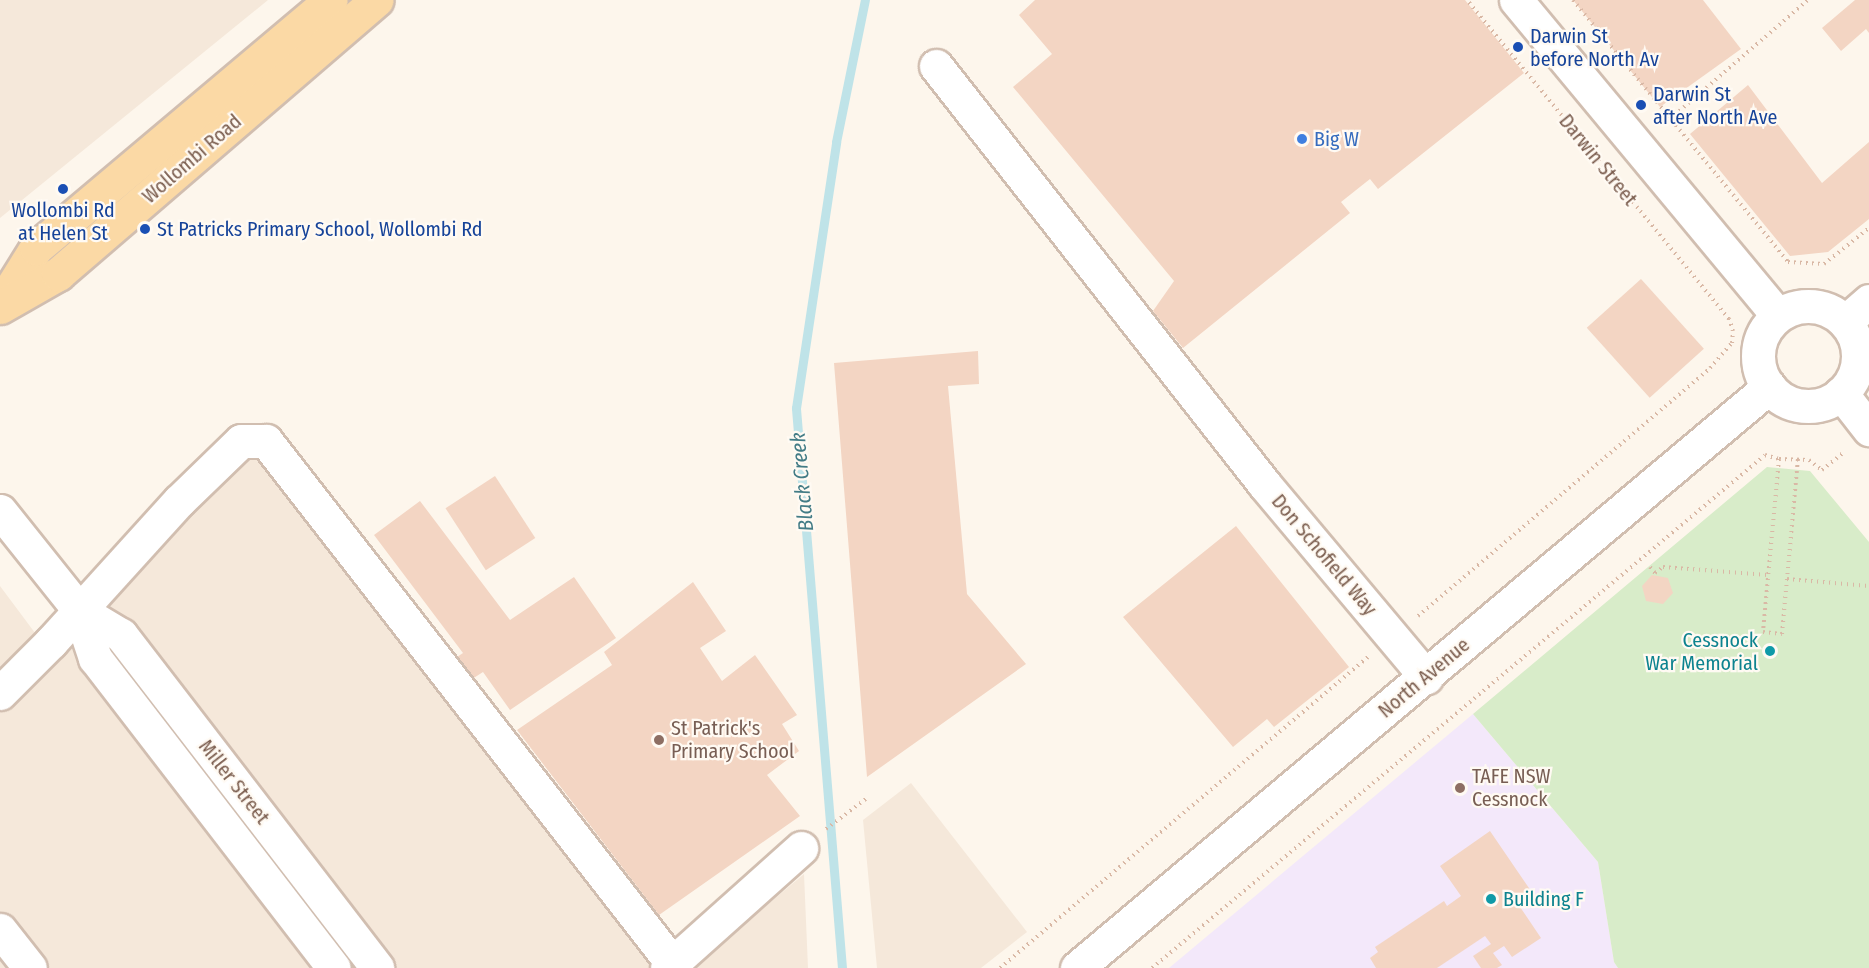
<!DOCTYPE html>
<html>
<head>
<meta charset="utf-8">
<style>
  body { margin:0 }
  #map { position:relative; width:1869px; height:968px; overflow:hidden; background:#fdf6ec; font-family:"Fira Sans Condensed",sans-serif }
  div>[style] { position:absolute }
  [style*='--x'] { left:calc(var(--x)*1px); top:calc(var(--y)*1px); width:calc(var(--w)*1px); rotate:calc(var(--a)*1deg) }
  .residential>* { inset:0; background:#f5e8da }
  .education>* { inset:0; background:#f3e8fa }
  .green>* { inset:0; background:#d8ecc9 }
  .stream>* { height:9px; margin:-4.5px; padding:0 4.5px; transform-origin:4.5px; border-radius:4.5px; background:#bfe3e8 }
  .building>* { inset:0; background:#f3d5c3; transform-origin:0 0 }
  .path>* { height:4px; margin-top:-2px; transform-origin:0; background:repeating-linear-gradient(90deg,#d9b8a5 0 1.5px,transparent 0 6px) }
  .roads { filter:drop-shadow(2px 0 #d1beb0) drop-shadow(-2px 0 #d1beb0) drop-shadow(0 2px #d1beb0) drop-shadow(0 -2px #d1beb0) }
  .minor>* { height:33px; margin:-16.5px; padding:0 16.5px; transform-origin:16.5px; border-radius:16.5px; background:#fff }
  .minor>.ring { margin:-16.5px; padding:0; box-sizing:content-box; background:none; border:33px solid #fff; border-radius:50% }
  .major>* { height:33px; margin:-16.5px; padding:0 16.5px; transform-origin:16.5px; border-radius:16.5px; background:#fbd9a5 }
  .dots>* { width:16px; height:16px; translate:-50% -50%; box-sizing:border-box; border:3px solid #fffaf3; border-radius:50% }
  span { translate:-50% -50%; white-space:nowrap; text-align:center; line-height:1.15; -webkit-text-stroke:4.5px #fffaf3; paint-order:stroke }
  .transit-label { font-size:20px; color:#164399 }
  .left { translate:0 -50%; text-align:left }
  .shop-label { font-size:20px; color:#366cbe }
  .street-label { font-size:20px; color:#7a5c4d }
  .culture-label { font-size:20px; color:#0d838f }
  .right { translate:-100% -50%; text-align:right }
  .education-label { font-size:20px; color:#785e54 }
  .water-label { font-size:21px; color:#437c86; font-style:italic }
</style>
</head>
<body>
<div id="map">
  <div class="residential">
    <div style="clip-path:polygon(0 0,268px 0,0 218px)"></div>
    <div style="clip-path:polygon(256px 451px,659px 968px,0 968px,0 586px,53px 657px,201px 499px)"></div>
    <div style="clip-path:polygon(911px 783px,1027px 932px,981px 968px,877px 968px,863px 820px)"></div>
    <div style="clip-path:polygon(804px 874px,808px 968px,692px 968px)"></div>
  </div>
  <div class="education">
    <div style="clip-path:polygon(1473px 714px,1598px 862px,1614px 962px,1618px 968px,1169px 968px)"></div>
  </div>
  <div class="green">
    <div style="clip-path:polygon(1767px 467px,1810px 471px,1869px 542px,1869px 968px,1618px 968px,1614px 962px,1598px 862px,1473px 714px)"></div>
  </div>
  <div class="stream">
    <div style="--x:842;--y:968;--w:562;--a:-94.7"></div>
    <div style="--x:796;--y:408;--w:269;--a:-81.4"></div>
    <div style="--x:836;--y:142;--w:145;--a:-78.5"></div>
  </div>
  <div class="building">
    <div style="clip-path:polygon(1035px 0,1465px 0,1524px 73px,1378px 189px,1370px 179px,1341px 202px,1350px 213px,1183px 348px,1153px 311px,1174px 281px,1013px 87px,1052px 54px,1019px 15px)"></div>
    <div style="clip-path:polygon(1573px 0,1703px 0,1741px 49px,1660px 107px)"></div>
    <div style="clip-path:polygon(1855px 0,1869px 0,1869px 33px,1866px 29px,1841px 51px,1822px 28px)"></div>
    <div style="clip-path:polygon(1748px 85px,1822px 183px,1869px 142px,1869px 219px,1828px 252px,1790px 256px,1690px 134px)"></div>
    <div style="left:1641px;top:279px;width:94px;height:73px;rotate:48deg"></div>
    <div style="clip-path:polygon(978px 351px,979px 384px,948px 386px,967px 594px,1026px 664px,867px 777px,834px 363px)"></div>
    <div style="left:495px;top:476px;width:74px;height:59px;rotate:57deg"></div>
    <div style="clip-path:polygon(420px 501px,510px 620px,574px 577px,616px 638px,510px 710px,483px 672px,466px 683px,451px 661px,463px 653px,374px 535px)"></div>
    <div style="clip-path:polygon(1236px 526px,1349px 667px,1274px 727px,1267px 719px,1233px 747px,1123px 617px)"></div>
    <div style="clip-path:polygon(1652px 575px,1668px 578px,1673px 593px,1663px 604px,1646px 601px,1642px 586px)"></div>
    <div style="clip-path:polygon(693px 582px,726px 631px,700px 648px,722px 681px,755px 655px,797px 715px,782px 724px,799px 751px,767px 775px,800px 816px,659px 915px,517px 730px,612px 665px,604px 652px)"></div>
    <div style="clip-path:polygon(1490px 831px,1533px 894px,1518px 904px,1541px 938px,1512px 957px,1504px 946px,1493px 953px,1502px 965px,1497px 968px,1481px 968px,1473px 956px,1491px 944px,1485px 936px,1437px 968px,1376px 968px,1370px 958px,1378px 952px,1375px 947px,1444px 901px,1447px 906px,1461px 896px,1440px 866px)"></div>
  </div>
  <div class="path">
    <div style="--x:1573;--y:0;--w:339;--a:50.6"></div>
    <div style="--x:1788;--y:262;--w:36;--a:3"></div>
    <div style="--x:1824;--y:264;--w:58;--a:-38.7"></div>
    <div style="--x:1670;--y:119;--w:182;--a:-40.8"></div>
    <div style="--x:1779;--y:459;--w:174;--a:95.3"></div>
    <div style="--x:1763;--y:632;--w:19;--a:6"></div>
    <div style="--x:1782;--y:634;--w:176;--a:-84.8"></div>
    <div style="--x:1650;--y:567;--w:8;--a:50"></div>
    <div style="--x:1655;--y:573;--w:10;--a:-37"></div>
    <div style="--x:1663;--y:567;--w:105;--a:4.4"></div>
    <div style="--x:1787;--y:579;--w:82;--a:4.9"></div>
    <div style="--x:1418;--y:616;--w:383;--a:-40.3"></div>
    <div style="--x:1710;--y:368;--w:33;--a:-49"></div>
    <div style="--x:1732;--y:343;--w:12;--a:-85"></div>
    <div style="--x:1733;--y:331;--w:13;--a:-108"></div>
    <div style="--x:1729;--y:319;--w:413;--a:-129.4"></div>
    <div style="--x:826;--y:829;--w:51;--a:-37.1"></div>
    <div style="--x:1000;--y:968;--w:482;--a:-40.2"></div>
    <div style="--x:1152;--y:968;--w:799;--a:-39.92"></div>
    <div style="--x:1765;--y:455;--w:15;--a:16"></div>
    <div style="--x:1779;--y:459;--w:30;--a:2"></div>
    <div style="--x:1809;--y:460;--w:16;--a:38"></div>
    <div style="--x:1822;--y:470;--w:28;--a:-39"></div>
  </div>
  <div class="roads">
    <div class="minor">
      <div style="--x:1516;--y:0;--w:410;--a:50.3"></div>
      <div style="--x:936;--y:66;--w:533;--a:51.86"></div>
      <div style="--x:1265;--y:485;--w:251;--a:50"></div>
      <div class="ring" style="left:1758px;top:306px;width:67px;height:67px"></div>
      <div style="--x:1845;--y:322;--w:32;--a:-41"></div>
      <div style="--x:1841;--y:393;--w:46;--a:52.1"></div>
      <div style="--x:0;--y:511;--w:127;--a:51.4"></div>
      <div style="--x:79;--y:610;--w:49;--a:30.8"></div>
      <div style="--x:121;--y:635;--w:420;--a:52.4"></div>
      <div style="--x:79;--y:610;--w:51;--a:71.6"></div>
      <div style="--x:95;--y:658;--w:391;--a:52.4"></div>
      <div style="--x:0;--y:693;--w:72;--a:-45"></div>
      <div style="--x:51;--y:642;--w:190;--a:-47.8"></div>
      <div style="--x:179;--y:501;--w:86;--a:-44.1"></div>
      <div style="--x:241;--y:441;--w:25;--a:0"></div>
      <div style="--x:266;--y:441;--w:661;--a:52.13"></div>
      <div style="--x:0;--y:930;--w:48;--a:51.7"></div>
      <div style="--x:667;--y:968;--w:180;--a:-41.8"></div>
      <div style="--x:1077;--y:968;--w:904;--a:-40.02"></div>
    </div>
    <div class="major">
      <div style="--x:1;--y:304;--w:66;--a:-58"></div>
      <div style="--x:36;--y:248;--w:385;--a:-40.1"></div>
      <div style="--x:0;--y:307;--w:67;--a:-29.6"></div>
      <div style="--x:58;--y:274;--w:420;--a:-40.7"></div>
    </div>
  </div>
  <div class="dots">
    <div style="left:1518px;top:47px;background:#1a4fb4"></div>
    <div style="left:1641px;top:105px;background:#1a4fb4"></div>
    <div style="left:1302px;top:139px;background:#3f7fe0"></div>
    <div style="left:63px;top:189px;background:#1a4fb4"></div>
    <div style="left:145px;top:229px;background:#1a4fb4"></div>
    <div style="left:1770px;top:651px;background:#0f9aa8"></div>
    <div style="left:659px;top:740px;background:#8d6e63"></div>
    <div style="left:1460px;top:788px;background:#8d6e63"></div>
    <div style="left:1491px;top:899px;background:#0f9aa8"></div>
  </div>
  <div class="transit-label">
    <span class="left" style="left:1530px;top:48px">Darwin St<br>before North Av</span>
    <span class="left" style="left:1653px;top:106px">Darwin St<br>after North Ave</span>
    <span style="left:63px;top:222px">Wollombi Rd<br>at Helen St</span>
    <span class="left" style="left:157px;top:229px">St Patricks Primary School, Wollombi Rd</span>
  </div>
  <div class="shop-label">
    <span class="left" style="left:1314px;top:139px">Big W</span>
  </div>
  <div class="street-label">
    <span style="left:192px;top:159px;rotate:-41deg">Wollombi Road</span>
    <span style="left:1598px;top:160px;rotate:51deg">Darwin Street</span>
    <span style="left:1324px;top:555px;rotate:50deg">Don Schofield Way</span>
    <span style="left:1424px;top:678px;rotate:-40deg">North Avenue</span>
    <span style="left:234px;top:782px;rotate:52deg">Miller Street</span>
  </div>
  <div class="culture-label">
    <span class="right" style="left:1758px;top:652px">Cessnock<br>War Memorial</span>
    <span class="left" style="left:1503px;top:899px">Building F</span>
  </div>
  <div class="education-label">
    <span class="left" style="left:671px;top:740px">St Patrick's<br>Primary School</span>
    <span class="left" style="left:1472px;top:788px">TAFE NSW<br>Cessnock</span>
  </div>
  <div class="water-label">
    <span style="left:802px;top:482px;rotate:-95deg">Black Creek</span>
  </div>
</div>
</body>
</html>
